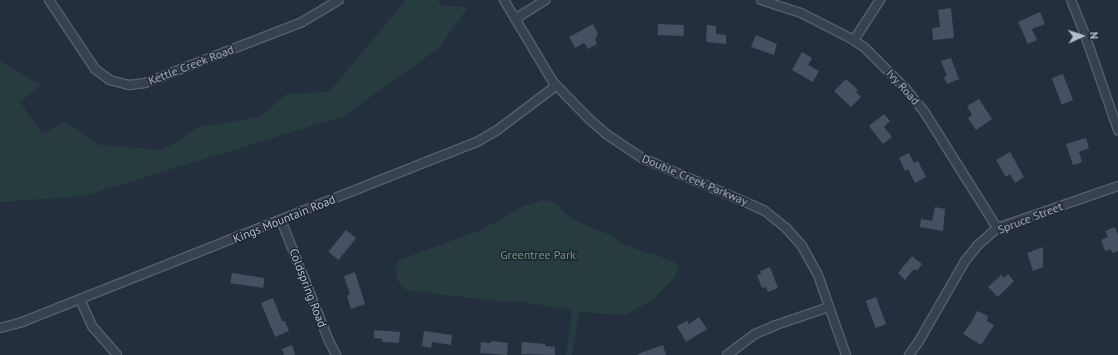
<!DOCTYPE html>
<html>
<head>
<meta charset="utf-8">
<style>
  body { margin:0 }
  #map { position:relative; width:1118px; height:355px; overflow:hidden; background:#242f3e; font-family:"PT Sans",sans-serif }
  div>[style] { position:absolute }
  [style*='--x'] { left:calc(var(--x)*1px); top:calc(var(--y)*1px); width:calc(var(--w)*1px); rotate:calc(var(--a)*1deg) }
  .green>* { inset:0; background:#263c3f }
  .building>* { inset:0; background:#455162; transform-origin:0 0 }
  .roads { filter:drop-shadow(1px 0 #565f6c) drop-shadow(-1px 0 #565f6c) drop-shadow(0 1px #565f6c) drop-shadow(0 -1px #565f6c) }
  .street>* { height:8px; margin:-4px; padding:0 4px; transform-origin:4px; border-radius:4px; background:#38414e }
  span { translate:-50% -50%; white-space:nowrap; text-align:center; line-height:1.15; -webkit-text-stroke:3px #1d2633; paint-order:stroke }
  .street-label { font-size:12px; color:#b4bcc9 }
  .park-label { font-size:12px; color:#6b9a76 }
  .north { position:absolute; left:1062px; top:16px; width:40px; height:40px; -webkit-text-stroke:3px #1d2633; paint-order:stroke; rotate:87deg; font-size:11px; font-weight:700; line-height:16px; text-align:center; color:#b4bcc9 }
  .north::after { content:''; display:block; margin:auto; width:14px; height:18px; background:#b4bcc9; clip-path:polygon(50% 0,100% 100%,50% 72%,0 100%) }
</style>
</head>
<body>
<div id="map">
  <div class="green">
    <div style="clip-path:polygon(406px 0,437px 0,443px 6px,468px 7px,439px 48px,344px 116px,84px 196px,0 202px,0 61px,41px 85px,20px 102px,42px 134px,65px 122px,100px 145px,163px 150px,199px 127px,260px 117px,287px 94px,329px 92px)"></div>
    <div style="clip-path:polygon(543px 200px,555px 203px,573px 220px,613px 236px,624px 245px,673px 261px,679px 269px,673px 279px,653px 300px,625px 315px,579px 312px,572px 355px,566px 355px,572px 310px,516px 301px,504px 302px,406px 290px,397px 280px,396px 268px,398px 261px,405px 258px,483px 229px,524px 206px)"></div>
  </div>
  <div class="building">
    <div style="clip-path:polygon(951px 8px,954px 38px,933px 40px,932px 28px,940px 27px,938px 10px)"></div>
    <div style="clip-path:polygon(1040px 12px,1045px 24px,1032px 29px,1037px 40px,1028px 44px,1018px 22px)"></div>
    <div style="clip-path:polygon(593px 24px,598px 34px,595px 39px,597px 44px,588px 49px,584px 43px,575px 48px,569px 37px)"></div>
    <div style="left:658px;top:24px;width:26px;height:11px;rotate:2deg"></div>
    <div style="clip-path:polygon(707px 25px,716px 26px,716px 34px,726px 35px,726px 44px,706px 42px)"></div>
    <div style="clip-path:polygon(756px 35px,777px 44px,774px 55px,751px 47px)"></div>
    <div style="clip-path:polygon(802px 52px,812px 58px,808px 65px,819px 71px,813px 82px,792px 70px)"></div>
    <div style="clip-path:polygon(951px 58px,959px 79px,947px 84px,944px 77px,947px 76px,941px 61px)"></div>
    <div style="left:1063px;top:74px;width:28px;height:12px;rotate:69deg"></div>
    <div style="clip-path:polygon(846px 79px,858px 90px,856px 92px,861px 97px,851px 107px,834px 91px)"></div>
    <div style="clip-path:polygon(979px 99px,992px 119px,976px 130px,968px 118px,972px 115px,967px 106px)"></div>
    <div style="clip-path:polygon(884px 114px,890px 121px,884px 127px,892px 137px,883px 144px,869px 126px)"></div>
    <div style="clip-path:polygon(1086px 138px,1089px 148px,1079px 152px,1082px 162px,1073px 165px,1066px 144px)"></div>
    <div style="clip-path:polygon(1010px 152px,1024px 177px,1015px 183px,1010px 174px,1006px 177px,996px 160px)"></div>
    <div style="clip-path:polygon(909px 153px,914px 163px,918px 161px,926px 177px,915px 183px,908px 169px,905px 171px,899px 158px)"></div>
    <div style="clip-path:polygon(935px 207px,945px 209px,943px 231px,920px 227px,921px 219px,932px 221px)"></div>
    <div style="clip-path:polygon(1115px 227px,1118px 235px,1118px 251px,1112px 253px,1111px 249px,1105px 251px,1101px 240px,1108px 237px,1105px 231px)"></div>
    <div style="left:346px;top:230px;width:13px;height:28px;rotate:39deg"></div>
    <div style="clip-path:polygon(1043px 247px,1043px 267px,1033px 271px,1027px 253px)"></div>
    <div style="clip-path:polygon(912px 256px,922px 264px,917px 271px,914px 269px,905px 280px,898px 273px)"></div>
    <div style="clip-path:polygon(770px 267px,778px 288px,768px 292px,766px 287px,762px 288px,757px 275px,761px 274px,760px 271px)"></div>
    <div style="clip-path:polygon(355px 272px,365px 304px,351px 309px,347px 296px,350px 294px,344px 276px)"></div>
    <div style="left:232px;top:273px;width:33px;height:10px;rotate:9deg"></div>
    <div style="clip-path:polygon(1008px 274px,1014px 281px,998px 297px,988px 287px,1001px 275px,1004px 278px)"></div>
    <div style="left:876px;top:297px;width:29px;height:11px;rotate:70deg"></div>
    <div style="clip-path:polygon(273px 298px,282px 321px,285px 321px,289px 331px,275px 337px,261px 303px)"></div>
    <div style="clip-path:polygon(977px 311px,988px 316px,987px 321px,994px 325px,981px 345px,963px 334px,969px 325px,970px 325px)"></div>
    <div style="clip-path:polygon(699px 317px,707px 329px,686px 342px,677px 326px,687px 321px,689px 324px)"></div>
    <div style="clip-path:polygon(374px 330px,400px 332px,399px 343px,382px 342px,382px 339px,374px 338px)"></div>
    <div style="clip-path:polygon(424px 331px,452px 335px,451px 345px,432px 342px,431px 348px,422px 346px)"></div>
    <div style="clip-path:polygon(491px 341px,508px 343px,507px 355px,480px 353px,481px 342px,490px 343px)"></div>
    <div style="clip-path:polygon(522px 342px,545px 344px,545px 346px,555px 347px,555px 355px,521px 354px)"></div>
    <div style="clip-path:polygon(292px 345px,295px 355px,284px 355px,282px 349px)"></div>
    <div style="clip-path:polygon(663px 345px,666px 355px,638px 355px,638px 354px)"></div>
  </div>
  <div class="roads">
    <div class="street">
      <div style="--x:49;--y:0;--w:83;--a:56.3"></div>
      <div style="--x:95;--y:69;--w:19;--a:36"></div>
      <div style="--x:110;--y:80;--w:20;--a:15"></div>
      <div style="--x:129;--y:85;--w:16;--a:-7"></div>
      <div style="--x:145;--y:83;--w:168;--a:-21.2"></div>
      <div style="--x:302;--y:22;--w:43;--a:-30.7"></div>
      <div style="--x:504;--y:0;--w:96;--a:59.1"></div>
      <div style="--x:553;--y:82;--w:52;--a:45.8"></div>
      <div style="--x:589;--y:119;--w:23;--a:41"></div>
      <div style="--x:606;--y:134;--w:43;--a:33.7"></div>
      <div style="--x:642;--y:158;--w:120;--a:23.1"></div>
      <div style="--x:752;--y:205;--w:14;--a:25"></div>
      <div style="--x:765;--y:211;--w:27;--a:39"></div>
      <div style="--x:786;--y:228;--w:24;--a:48"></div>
      <div style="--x:802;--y:246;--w:33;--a:61"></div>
      <div style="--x:818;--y:275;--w:85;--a:70.7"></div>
      <div style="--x:761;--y:0;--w:42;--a:18"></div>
      <div style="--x:801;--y:13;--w:55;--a:27"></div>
      <div style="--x:850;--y:38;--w:17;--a:33"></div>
      <div style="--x:864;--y:47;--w:58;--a:45"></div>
      <div style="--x:905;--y:88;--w:32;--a:51"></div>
      <div style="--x:925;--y:113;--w:136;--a:57.9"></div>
      <div style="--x:1071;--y:0;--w:35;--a:68"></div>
      <div style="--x:1084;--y:32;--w:104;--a:70.9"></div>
      <div style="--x:515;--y:19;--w:36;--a:-32"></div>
      <div style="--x:854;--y:40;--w:48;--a:-57"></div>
      <div style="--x:281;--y:220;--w:130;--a:68.4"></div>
      <div style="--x:329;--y:341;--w:16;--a:63"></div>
      <div style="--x:80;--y:299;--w:30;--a:66"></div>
      <div style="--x:92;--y:326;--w:38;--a:49"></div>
      <div style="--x:0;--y:328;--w:23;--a:-15"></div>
      <div style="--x:22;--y:322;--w:62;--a:-21.6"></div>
      <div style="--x:80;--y:299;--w:425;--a:-21.6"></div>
      <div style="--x:475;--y:143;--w:24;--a:-30"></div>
      <div style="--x:496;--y:131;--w:75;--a:-36.9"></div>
      <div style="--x:727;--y:355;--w:35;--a:-37"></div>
      <div style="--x:755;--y:334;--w:23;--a:-23"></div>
      <div style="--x:776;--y:325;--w:56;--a:-18.8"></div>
      <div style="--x:909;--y:355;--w:17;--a:-54"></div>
      <div style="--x:919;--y:341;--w:92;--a:-60.1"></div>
      <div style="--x:965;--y:261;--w:19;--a:-51"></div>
      <div style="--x:977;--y:246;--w:27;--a:-42"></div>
      <div style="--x:997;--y:228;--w:128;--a:-19.1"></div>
    </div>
  </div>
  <div class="street-label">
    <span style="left:191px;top:65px;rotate:-21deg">Kettle Creek Road</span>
    <span style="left:903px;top:87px;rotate:48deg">Ivy Road</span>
    <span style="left:695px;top:180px;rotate:23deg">Double Creek Parkway</span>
    <span style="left:1030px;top:218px;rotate:-21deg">Spruce Street</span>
    <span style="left:284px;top:219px;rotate:-22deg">Kings Mountain Road</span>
    <span style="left:308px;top:288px;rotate:69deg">Coldspring Road</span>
  </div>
  <div class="park-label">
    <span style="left:538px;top:255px">Greentree Park</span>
  </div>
  <div class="north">N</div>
</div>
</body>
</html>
